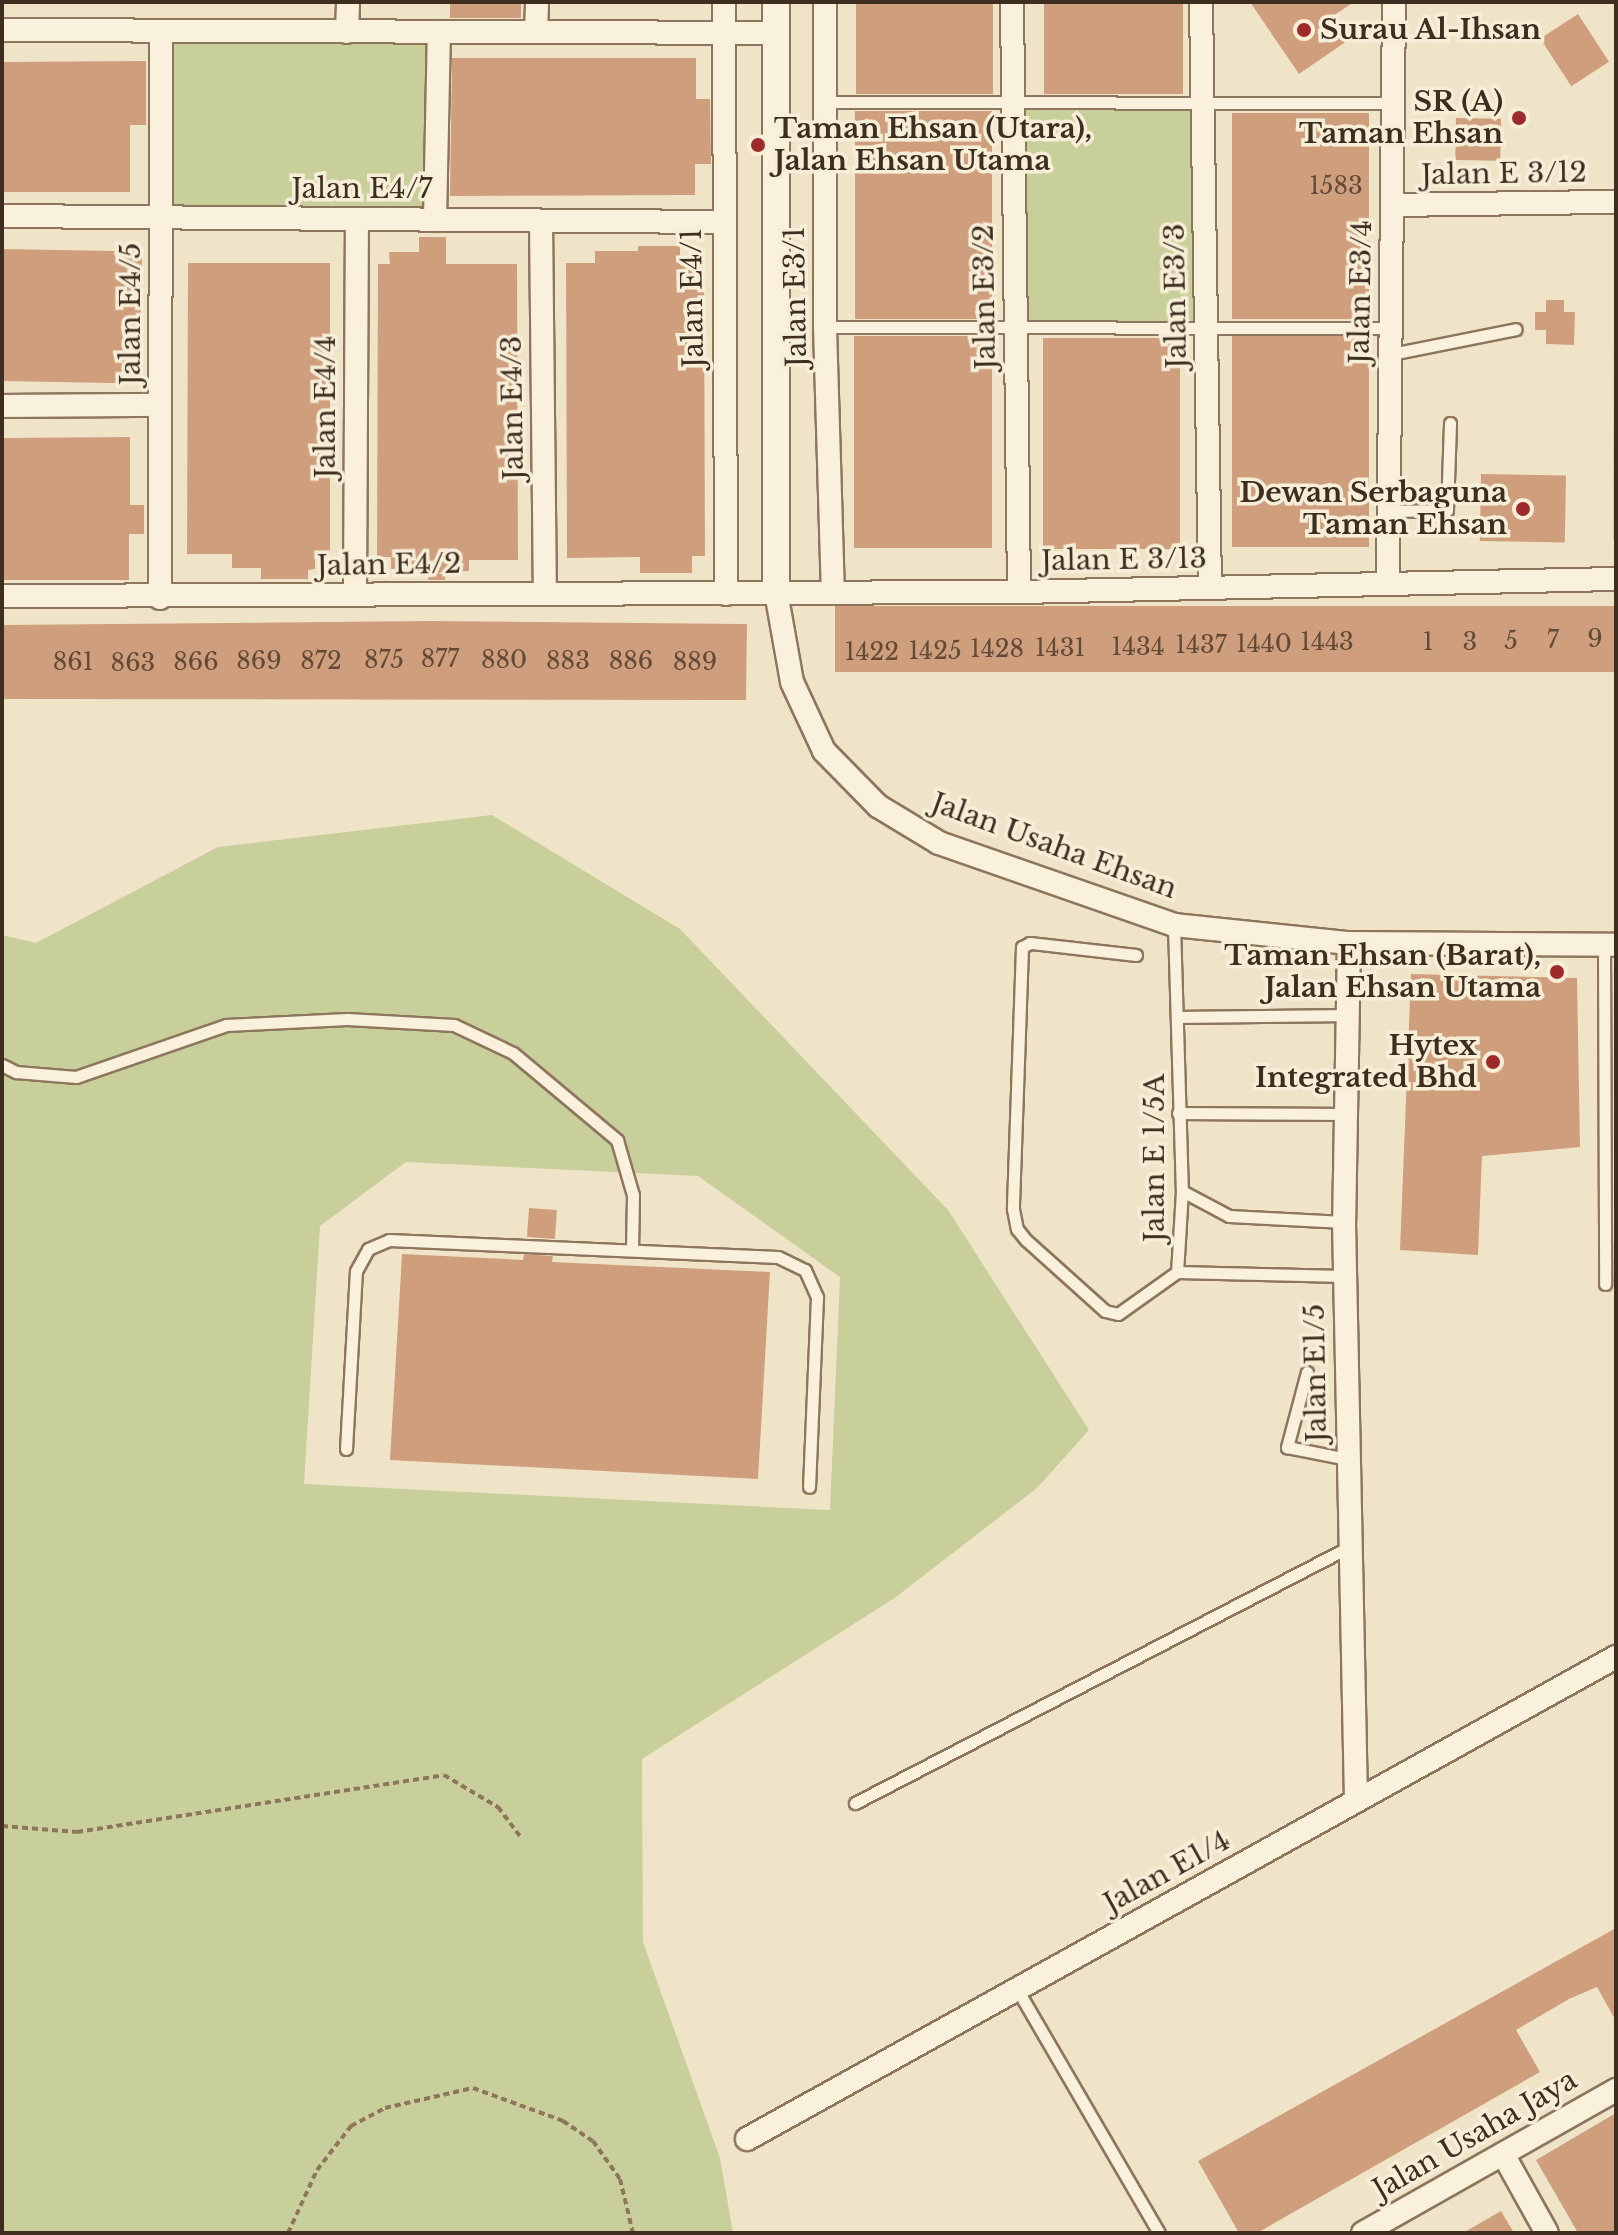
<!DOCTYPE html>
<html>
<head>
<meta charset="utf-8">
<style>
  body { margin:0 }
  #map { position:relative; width:1618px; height:2235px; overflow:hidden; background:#f0e4c8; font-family:"Libre Baskerville",serif }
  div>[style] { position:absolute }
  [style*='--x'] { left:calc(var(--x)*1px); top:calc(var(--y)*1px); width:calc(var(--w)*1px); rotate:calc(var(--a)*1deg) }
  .green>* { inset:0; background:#c9cf9b; transform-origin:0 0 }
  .building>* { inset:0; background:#cf9f7d; transform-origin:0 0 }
  .path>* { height:4px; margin-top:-2px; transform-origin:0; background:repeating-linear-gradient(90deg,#8d765c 0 6px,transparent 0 10px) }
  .roads { filter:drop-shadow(2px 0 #8d765c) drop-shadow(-2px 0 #8d765c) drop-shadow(0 2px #8d765c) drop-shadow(0 -2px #8d765c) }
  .service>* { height:11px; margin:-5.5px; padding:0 5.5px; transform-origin:5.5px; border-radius:5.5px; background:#faf1dc }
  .minor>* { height:22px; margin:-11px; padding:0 11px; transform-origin:11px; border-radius:11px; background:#faf1dc }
  .tertiary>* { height:26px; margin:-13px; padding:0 13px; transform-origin:13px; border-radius:13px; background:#faf1dc }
  .dots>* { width:22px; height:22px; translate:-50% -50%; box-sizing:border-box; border:4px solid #f7eed8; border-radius:50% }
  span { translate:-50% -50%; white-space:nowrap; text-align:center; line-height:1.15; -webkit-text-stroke:7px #f7eed8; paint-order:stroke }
  .number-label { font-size:24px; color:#624a37 }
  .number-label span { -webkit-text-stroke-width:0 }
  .poi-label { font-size:28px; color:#3d2e20; font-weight:700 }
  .left { translate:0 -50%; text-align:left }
  .right { translate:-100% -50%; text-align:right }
  .street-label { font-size:28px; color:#3d2e20 }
  .frame { position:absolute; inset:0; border:4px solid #3d2e20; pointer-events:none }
</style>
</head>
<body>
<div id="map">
  <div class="green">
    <div style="left:161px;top:31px;width:278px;height:187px"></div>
    <div style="left:1013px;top:102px;width:190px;height:226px"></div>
    <div style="clip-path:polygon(1614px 324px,1616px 539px,1613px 539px)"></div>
    <div style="clip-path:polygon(evenodd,492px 815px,680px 929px,948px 1210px,1089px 1430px,1037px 1488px,896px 1597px,642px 1759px,643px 1942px,720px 2158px,733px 2233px,2px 2233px,2px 935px,36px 943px,218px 847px,492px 815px,406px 1162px,698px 1176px,840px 1277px,830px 1510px,304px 1484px,320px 1226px,406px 1162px)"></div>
  </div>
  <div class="building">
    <div style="left:450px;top:2px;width:71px;height:16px"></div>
    <div style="left:856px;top:2px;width:137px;height:92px"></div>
    <div style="left:1044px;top:2px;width:139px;height:92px"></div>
    <div style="clip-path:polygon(1250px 2px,1354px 2px,1330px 18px,1347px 41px,1299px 74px)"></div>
    <div style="left:1578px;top:14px;width:57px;height:45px;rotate:57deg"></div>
    <div style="clip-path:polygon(452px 58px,696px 58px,696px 99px,710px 99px,711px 164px,695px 164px,695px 195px,450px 196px)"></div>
    <div style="clip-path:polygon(146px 61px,146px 125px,130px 125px,130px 192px,2px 192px,2px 62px)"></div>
    <div style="left:855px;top:111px;width:137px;height:208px"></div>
    <div style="left:1232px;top:113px;width:137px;height:206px"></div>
    <div style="left:1456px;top:118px;width:45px;height:42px;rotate:1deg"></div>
    <div style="clip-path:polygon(419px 237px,446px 237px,446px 264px,517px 264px,518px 560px,469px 560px,469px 571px,445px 572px,445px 580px,428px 580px,429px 569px,391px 569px,391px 557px,377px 557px,378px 264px,390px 264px,389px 252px,419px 252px)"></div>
    <div style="clip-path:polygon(638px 246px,680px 246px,680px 265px,704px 265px,705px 556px,692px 556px,692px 573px,640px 573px,640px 557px,567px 558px,566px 263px,595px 263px,595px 251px,638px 251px)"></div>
    <div style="left:2px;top:249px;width:140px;height:132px;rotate:1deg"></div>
    <div style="clip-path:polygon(188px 263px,330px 263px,330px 554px,315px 554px,315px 569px,308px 570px,308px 579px,261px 579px,261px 568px,232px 568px,232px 554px,187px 554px)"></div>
    <div style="clip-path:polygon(1546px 300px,1564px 300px,1564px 312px,1575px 312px,1574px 345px,1546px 344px,1546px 330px,1535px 330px,1535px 312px,1546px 312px)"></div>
    <div style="left:854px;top:336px;width:138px;height:212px"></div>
    <div style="left:1232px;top:336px;width:137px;height:211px"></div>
    <div style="left:1043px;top:338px;width:137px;height:211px"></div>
    <div style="clip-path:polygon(130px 437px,130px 505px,144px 505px,144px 534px,129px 534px,129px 580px,2px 580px,2px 438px)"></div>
    <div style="left:1481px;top:474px;width:85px;height:67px;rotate:1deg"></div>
    <div style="left:1616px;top:606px;width:66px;height:781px;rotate:90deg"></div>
    <div style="clip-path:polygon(430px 621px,747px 624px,746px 700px,2px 699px,2px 625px)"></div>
    <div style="clip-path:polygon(1411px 974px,1577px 978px,1580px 1147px,1482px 1156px,1478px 1255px,1400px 1250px)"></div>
    <div style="left:529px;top:1208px;width:28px;height:29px;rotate:4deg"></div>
    <div style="clip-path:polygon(402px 1254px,523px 1260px,524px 1254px,553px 1256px,552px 1262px,770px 1272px,758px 1479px,390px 1460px)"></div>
    <div style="clip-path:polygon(1616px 1928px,1616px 2021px,1597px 1987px,1569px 1999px,1516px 2030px,1540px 2072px,1257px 2233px,1239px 2233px,1198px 2161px)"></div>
    <div style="clip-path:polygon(1616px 2113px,1616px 2233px,1578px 2233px,1536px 2160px)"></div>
    <div style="clip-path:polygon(1501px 2211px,1514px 2233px,1463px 2233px)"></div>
  </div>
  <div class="path">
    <div style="--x:2;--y:1826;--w:75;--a:4.6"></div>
    <div style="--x:77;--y:1832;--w:371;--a:-8.8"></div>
    <div style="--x:444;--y:1775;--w:63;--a:30.7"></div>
    <div style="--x:498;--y:1807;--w:38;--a:53"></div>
    <div style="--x:288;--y:2233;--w:69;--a:-65.3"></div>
    <div style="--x:317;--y:2170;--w:56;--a:-52.3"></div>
    <div style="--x:351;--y:2126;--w:38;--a:-28"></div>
    <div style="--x:385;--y:2108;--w:90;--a:-12.8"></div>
    <div style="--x:473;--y:2088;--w:96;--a:20.1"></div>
    <div style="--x:563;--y:2121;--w:36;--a:34"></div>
    <div style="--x:593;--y:2141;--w:47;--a:54.6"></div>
    <div style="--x:620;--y:2179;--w:56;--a:76.5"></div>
    <div style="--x:560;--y:2233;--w:19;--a:0"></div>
  </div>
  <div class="roads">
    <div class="service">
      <div style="--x:825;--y:102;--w:568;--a:0.1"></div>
      <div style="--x:825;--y:327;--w:566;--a:0.1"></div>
      <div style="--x:1391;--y:354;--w:127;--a:-11.3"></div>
      <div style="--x:1389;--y:511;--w:58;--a:-1"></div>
      <div style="--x:1447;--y:510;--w:87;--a:-88"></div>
      <div style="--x:1174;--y:925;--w:266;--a:88.3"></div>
      <div style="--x:1182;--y:1191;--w:81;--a:93.5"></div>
      <div style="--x:1604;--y:945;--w:339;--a:89.8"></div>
      <div style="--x:1136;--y:955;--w:107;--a:-173.5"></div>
      <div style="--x:1030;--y:943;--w:9;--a:153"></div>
      <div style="--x:1022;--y:947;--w:262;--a:92"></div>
      <div style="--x:1013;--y:1209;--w:20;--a:79"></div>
      <div style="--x:1017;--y:1229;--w:14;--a:51"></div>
      <div style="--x:1026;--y:1240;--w:106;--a:41.9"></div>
      <div style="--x:1105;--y:1311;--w:13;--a:13"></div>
      <div style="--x:1118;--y:1314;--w:72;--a:-35.4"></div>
      <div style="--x:1180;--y:1017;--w:166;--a:-0.7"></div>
      <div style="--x:2;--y:1065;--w:16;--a:27"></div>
      <div style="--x:16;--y:1072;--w:60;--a:4.8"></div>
      <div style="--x:76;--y:1077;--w:159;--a:-19.1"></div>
      <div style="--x:226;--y:1025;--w:121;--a:-2.8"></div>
      <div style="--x:347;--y:1019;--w:107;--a:3.2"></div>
      <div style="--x:454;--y:1025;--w:65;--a:25.4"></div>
      <div style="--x:513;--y:1053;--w:136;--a:39.9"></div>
      <div style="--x:617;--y:1140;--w:57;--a:73.8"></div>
      <div style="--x:633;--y:1195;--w:55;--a:91"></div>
      <div style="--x:1178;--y:1113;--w:167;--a:0.3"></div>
      <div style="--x:1182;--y:1191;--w:53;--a:28"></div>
      <div style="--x:1229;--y:1216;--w:115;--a:3"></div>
      <div style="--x:1177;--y:1272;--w:167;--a:1.4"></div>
      <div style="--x:1307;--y:1372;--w:78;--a:104.9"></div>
      <div style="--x:1287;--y:1447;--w:61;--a:11.3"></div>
      <div style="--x:346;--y:1449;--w:178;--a:-86.8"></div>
      <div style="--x:356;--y:1271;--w:25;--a:-61"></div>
      <div style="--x:368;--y:1249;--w:23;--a:-23"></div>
      <div style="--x:389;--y:1240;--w:389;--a:2.5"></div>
      <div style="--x:778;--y:1257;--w:30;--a:26"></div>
      <div style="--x:805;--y:1270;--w:30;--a:66"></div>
      <div style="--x:817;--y:1297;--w:190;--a:92.4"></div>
      <div style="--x:855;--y:1803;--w:556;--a:-27.39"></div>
      <div style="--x:1017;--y:1989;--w:282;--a:59.8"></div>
    </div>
    <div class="minor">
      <div style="--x:724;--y:2;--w:592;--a:89.81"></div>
      <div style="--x:825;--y:2;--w:325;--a:90"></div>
      <div style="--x:825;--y:327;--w:265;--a:88.3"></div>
      <div style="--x:1012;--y:2;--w:590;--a:89.32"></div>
      <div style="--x:1201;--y:2;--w:586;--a:89.12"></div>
      <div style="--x:2;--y:30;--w:774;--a:0.22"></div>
      <div style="--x:347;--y:32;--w:30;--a:-88"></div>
      <div style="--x:536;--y:32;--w:30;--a:-88"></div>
      <div style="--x:1392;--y:205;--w:224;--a:-0.8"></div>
      <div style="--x:2;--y:216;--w:720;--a:0.48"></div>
      <div style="--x:435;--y:220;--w:188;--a:-88.8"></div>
      <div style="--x:541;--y:221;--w:372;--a:89.4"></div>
      <div style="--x:2;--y:406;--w:158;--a:-0.4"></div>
      <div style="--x:1388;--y:583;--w:581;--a:-89.41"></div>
      <div style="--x:776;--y:592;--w:91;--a:79.9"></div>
      <div style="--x:792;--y:682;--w:76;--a:65.1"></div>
      <div style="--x:824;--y:751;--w:77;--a:45.5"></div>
      <div style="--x:878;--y:806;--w:71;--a:31.2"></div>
      <div style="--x:939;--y:843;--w:249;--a:19.2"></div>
      <div style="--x:1174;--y:925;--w:176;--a:5.9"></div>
      <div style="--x:1349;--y:943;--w:267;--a:0.4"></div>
      <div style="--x:355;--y:595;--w:376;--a:-89.7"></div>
      <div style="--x:2;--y:596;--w:1017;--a:-0.23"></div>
      <div style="--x:1019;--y:592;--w:597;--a:-1.25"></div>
      <div style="--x:160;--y:598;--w:567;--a:-89.9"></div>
      <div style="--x:1349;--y:943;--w:279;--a:91"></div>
      <div style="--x:1344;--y:1222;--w:579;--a:88.81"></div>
      <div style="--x:747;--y:2139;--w:994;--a:-29.02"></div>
      <div style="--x:1503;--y:2154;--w:90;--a:60.9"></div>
      <div style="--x:1363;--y:2233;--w:291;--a:-29.5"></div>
    </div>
    <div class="tertiary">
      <div style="--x:776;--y:2;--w:590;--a:90"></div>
    </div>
  </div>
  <div class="dots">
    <div style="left:1304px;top:30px;background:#9e2a2b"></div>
    <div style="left:1519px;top:118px;background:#9e2a2b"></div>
    <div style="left:758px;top:145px;background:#9e2a2b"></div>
    <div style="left:1523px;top:509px;background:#9e2a2b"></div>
    <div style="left:1557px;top:972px;background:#9e2a2b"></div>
    <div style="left:1493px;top:1062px;background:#9e2a2b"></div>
  </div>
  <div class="number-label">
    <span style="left:1336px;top:186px">1583</span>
    <span style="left:1595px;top:639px">9</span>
    <span style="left:1553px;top:640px">7</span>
    <span style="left:1511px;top:641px">5</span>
    <span style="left:1327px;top:642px">1443</span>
    <span style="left:1428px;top:642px">1</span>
    <span style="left:1470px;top:642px">3</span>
    <span style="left:1264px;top:644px">1440</span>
    <span style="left:1201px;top:645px">1437</span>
    <span style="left:1138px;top:647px">1434</span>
    <span style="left:1060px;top:648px">1431</span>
    <span style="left:997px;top:649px">1428</span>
    <span style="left:935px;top:651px">1425</span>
    <span style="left:872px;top:652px">1422</span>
    <span style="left:440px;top:659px">877</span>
    <span style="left:384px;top:660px">875</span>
    <span style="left:504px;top:660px">880</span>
    <span style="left:259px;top:661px">869</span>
    <span style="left:321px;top:661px">872</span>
    <span style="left:568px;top:661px">883</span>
    <span style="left:631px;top:661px">886</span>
    <span style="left:73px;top:662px">861</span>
    <span style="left:196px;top:662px">866</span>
    <span style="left:695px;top:662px">889</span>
    <span style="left:133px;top:663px">863</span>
  </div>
  <div class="poi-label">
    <span class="left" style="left:1320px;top:30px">Surau Al-Ihsan</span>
    <span class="right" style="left:1503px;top:118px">SR (A)<br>Taman Ehsan</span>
    <span class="left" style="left:774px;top:145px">Taman Ehsan (Utara),<br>Jalan Ehsan Utama</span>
    <span class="right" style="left:1507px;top:509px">Dewan Serbaguna<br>Taman Ehsan</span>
    <span class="right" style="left:1541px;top:972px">Taman Ehsan (Barat),<br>Jalan Ehsan Utama</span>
    <span class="right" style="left:1477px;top:1062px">Hytex<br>Integrated Bhd</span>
  </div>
  <div class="street-label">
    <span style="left:1504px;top:174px;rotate:-1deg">Jalan E 3/12</span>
    <span style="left:362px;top:189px">Jalan E4/7</span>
    <span style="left:1361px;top:292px;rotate:-89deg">Jalan E3/4</span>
    <span style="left:1176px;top:296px;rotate:-91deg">Jalan E3/3</span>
    <span style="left:796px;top:297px;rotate:-91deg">Jalan E3/1</span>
    <span style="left:985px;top:297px;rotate:-91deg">Jalan E3/2</span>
    <span style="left:693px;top:298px;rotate:-91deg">Jalan E4/1</span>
    <span style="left:131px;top:314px;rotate:-90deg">Jalan E4/5</span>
    <span style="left:326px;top:407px;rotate:-90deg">Jalan E4/4</span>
    <span style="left:513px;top:408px;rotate:-91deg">Jalan E4/3</span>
    <span style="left:1124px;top:560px;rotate:-1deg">Jalan E 3/13</span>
    <span style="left:389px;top:565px;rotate:-1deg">Jalan E4/2</span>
    <span style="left:1054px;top:846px;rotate:20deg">Jalan Usaha Ehsan</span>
    <span style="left:1155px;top:1158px;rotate:-90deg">Jalan E 1/5A</span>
    <span style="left:1316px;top:1373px;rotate:-91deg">Jalan E1/5</span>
    <span style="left:1167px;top:1872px;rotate:-29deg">Jalan E1/4</span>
    <span style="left:1475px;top:2135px;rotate:-30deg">Jalan Usaha Jaya</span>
  </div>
  <div class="frame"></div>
</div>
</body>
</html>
